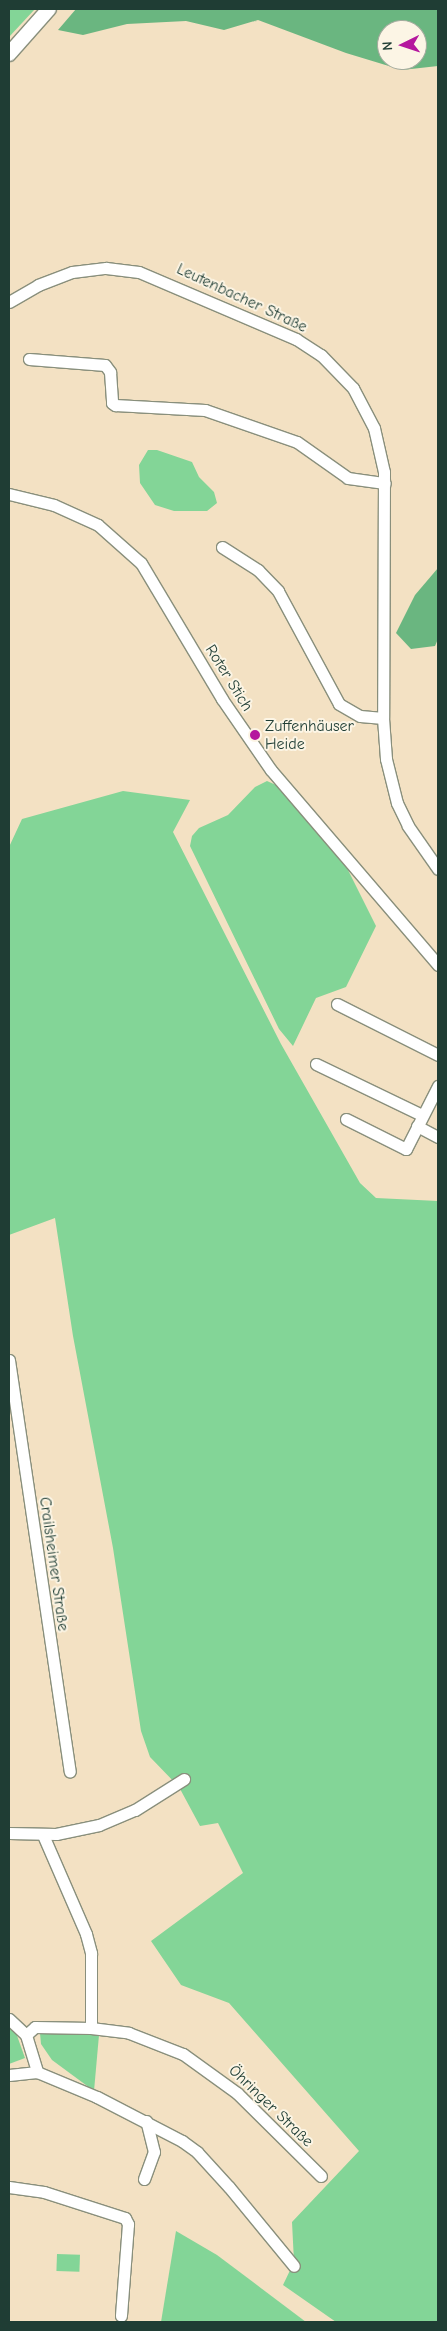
<!DOCTYPE html>
<html>
<head>
<meta charset="utf-8">
<style>
  body { margin:0 }
  #map { position:relative; width:447px; height:2331px; overflow:hidden; background:#f3e1c3; font-family:"Comic Neue",sans-serif }
  div>[style] { position:absolute }
  [style*='--x'] { left:calc(var(--x)*1px); top:calc(var(--y)*1px); width:calc(var(--w)*1px); rotate:calc(var(--a)*1deg) }
  .green>* { inset:0; background:#83d597; transform-origin:0 0 }
  .forest>* { inset:0; background:#6ab680 }
  .roads { filter:drop-shadow(1px 0 #898f7c) drop-shadow(-1px 0 #898f7c) drop-shadow(0 1px #898f7c) drop-shadow(0 -1px #898f7c) }
  .minor>* { height:11px; margin:-5.5px; padding:0 5.5px; transform-origin:5.5px; border-radius:5.5px; background:#fff }
  .major>* { height:14px; margin:-7px; padding:0 7px; transform-origin:7px; border-radius:7px; background:#fff }
  .dots>* { width:14px; height:14px; translate:-50% -50%; box-sizing:border-box; border:2px solid #fcf5e5; border-radius:50% }
  span { translate:-50% -50%; white-space:nowrap; text-align:center; line-height:1.15; -webkit-text-stroke:4px #fcf5e5; paint-order:stroke }
  .street-label { font-size:16px; color:#1f3d34 }
  .poi-label { font-size:16px; color:#1f3d34 }
  .left { translate:0 -50%; text-align:left }
  .frame { position:absolute; inset:0; border:10px solid #1f3d34; pointer-events:none }
  .north { position:absolute; left:377px; top:20px; width:50px; height:50px; box-sizing:border-box; background:#fcf5e5; border:1px solid #a4ab9e; border-radius:50%; rotate:266deg; font-size:14px; font-weight:700; line-height:20px; text-align:center; color:#1f3d34 }
  .north::after { content:''; display:block; margin:auto; width:18px; height:22px; background:#b5179e; clip-path:polygon(50% 0,100% 100%,50% 72%,0 100%) }
</style>
</head>
<body>
<div id="map">
  <div class="green">
    <div style="clip-path:polygon(9px 9px,35px 9px,9px 37px)"></div>
    <div style="clip-path:polygon(148px 450px,157px 450px,192px 462px,199px 477px,214px 492px,217px 503px,207px 511px,174px 511px,155px 505px,140px 483px,139px 465px)"></div>
    <div style="clip-path:polygon(267px 781px,276px 785px,345px 864px,376px 926px,346px 987px,316px 998px,293px 1046px,279px 1029px,190px 846px,192px 836px,199px 828px,228px 815px,255px 787px)"></div>
    <div style="clip-path:polygon(123px 791px,190px 800px,173px 832px,281px 1044px,360px 1183px,376px 1198px,438px 1201px,438px 2322px,336px 2322px,283px 2285px,294px 2262px,292px 2222px,359px 2151px,229px 2003px,181px 1985px,151px 1941px,243px 1873px,218px 1823px,200px 1826px,179px 1787px,150px 1757px,141px 1731px,113px 1548px,73px 1336px,55px 1218px,9px 1235px,9px 847px,22px 819px)"></div>
    <div style="clip-path:polygon(9px 2022px,15px 2030px,25px 2058px,9px 2064px)"></div>
    <div style="clip-path:polygon(40px 2033px,99px 2035px,94px 2091px,52px 2060px,41px 2044px)"></div>
    <div style="clip-path:polygon(176px 2231px,217px 2255px,306px 2322px,161px 2322px)"></div>
    <div style="left:57px;top:2254px;width:23px;height:17px;rotate:2deg"></div>
  </div>
  <div class="forest">
    <div style="clip-path:polygon(evenodd,76px 9px,438px 9px,438px 66px,402px 70px,346px 53px,258px 20px,224px 30px,186px 21px,127px 24px,83px 35px,58px 30px,76px 9px,387px 30px,417px 30px,417px 60px,387px 60px,387px 30px)"></div>
    <div style="clip-path:polygon(438px 568px,438px 639px,435px 646px,411px 649px,396px 633px,415px 595px)"></div>
  </div>
  <div class="roads">
    <div class="minor">
      <div style="--x:9;--y:302;--w:34;--a:-30"></div>
      <div style="--x:38;--y:285;--w:36;--a:-21"></div>
      <div style="--x:72;--y:272;--w:34;--a:-7"></div>
      <div style="--x:106;--y:268;--w:33;--a:7"></div>
      <div style="--x:139;--y:272;--w:171;--a:23.1"></div>
      <div style="--x:296;--y:339;--w:30;--a:33"></div>
      <div style="--x:321;--y:355;--w:46;--a:45.9"></div>
      <div style="--x:353;--y:388;--w:45;--a:62.3"></div>
      <div style="--x:374;--y:428;--w:45;--a:77.2"></div>
      <div style="--x:384;--y:472;--w:246;--a:90.2"></div>
      <div style="--x:383;--y:718;--w:41;--a:85.8"></div>
      <div style="--x:386;--y:759;--w:45;--a:76"></div>
      <div style="--x:397;--y:803;--w:25;--a:64"></div>
      <div style="--x:408;--y:826;--w:52;--a:55.1"></div>
      <div style="--x:29;--y:359;--w:76;--a:4.5"></div>
      <div style="--x:105;--y:365;--w:9;--a:54"></div>
      <div style="--x:110;--y:372;--w:31;--a:86"></div>
      <div style="--x:112;--y:403;--w:4;--a:34"></div>
      <div style="--x:115;--y:405;--w:90;--a:3.2"></div>
      <div style="--x:205;--y:410;--w:97;--a:19.2"></div>
      <div style="--x:297;--y:442;--w:62;--a:35.2"></div>
      <div style="--x:348;--y:478;--w:37;--a:8"></div>
      <div style="--x:9;--y:494;--w:46;--a:13.7"></div>
      <div style="--x:54;--y:505;--w:48;--a:24.4"></div>
      <div style="--x:98;--y:525;--w:57;--a:41.5"></div>
      <div style="--x:141;--y:563;--w:158;--a:59.2"></div>
      <div style="--x:222;--y:699;--w:86;--a:55.4"></div>
      <div style="--x:271;--y:770;--w:257;--a:49.4"></div>
      <div style="--x:222;--y:547;--w:43;--a:32.6"></div>
      <div style="--x:258;--y:570;--w:29;--a:46"></div>
      <div style="--x:278;--y:591;--w:128;--a:61.6"></div>
      <div style="--x:339;--y:704;--w:24;--a:30"></div>
      <div style="--x:360;--y:716;--w:23;--a:5"></div>
      <div style="--x:337;--y:1004;--w:113;--a:26.8"></div>
      <div style="--x:316;--y:1064;--w:118;--a:25.7"></div>
      <div style="--x:346;--y:1119;--w:67;--a:26.6"></div>
      <div style="--x:406;--y:1149;--w:71;--a:-63.1"></div>
      <div style="--x:417;--y:1126;--w:24;--a:28"></div>
      <div style="--x:9;--y:1360;--w:416;--a:81.6"></div>
      <div style="--x:9;--y:1833;--w:47;--a:1.2"></div>
      <div style="--x:56;--y:1834;--w:44;--a:-11.8"></div>
      <div style="--x:99;--y:1825;--w:39;--a:-23"></div>
      <div style="--x:135;--y:1810;--w:58;--a:-32.3"></div>
      <div style="--x:43;--y:1835;--w:108;--a:66.5"></div>
      <div style="--x:86;--y:1934;--w:20;--a:75"></div>
      <div style="--x:91;--y:1953;--w:75;--a:90"></div>
      <div style="--x:9;--y:2019;--w:23;--a:43"></div>
      <div style="--x:26;--y:2035;--w:39;--a:73"></div>
      <div style="--x:26;--y:2035;--w:12;--a:-42"></div>
      <div style="--x:35;--y:2027;--w:56;--a:1"></div>
      <div style="--x:91;--y:2028;--w:38;--a:7"></div>
      <div style="--x:129;--y:2033;--w:58;--a:21.3"></div>
      <div style="--x:183;--y:2054;--w:67;--a:35.8"></div>
      <div style="--x:237;--y:2093;--w:118;--a:44.7"></div>
      <div style="--x:9;--y:2075;--w:28;--a:-6"></div>
      <div style="--x:37;--y:2072;--w:65;--a:22.6"></div>
      <div style="--x:97;--y:2097;--w:96;--a:27.4"></div>
      <div style="--x:182;--y:2141;--w:19;--a:36"></div>
      <div style="--x:197;--y:2152;--w:47;--a:47.6"></div>
      <div style="--x:229;--y:2187;--w:102;--a:50.6"></div>
      <div style="--x:144;--y:2179;--w:29;--a:-70"></div>
      <div style="--x:154;--y:2152;--w:32;--a:-104"></div>
      <div style="--x:9;--y:2187;--w:35;--a:8"></div>
      <div style="--x:44;--y:2192;--w:85;--a:17.8"></div>
      <div style="--x:125;--y:2218;--w:7;--a:63"></div>
      <div style="--x:128;--y:2224;--w:92;--a:94.4"></div>
    </div>
    <div class="major">
      <div style="--x:9;--y:54;--w:60;--a:-48.4"></div>
    </div>
  </div>
  <div class="dots">
    <div style="left:255px;top:735px;background:#b5179e"></div>
  </div>
  <div class="street-label">
    <span style="left:242px;top:298px;rotate:25deg">Leutenbacher Straße</span>
    <span style="left:229px;top:678px;rotate:58deg">Roter Stich</span>
    <span style="left:54px;top:1564px;rotate:82deg">Crailsheimer Straße</span>
    <span style="left:271px;top:2106px;rotate:44deg">Öhringer Straße</span>
  </div>
  <div class="poi-label">
    <span class="left" style="left:265px;top:735px">Zuffenhäuser<br>Heide</span>
  </div>
  <div class="frame"></div>
  <div class="north">N</div>
</div>
</body>
</html>
